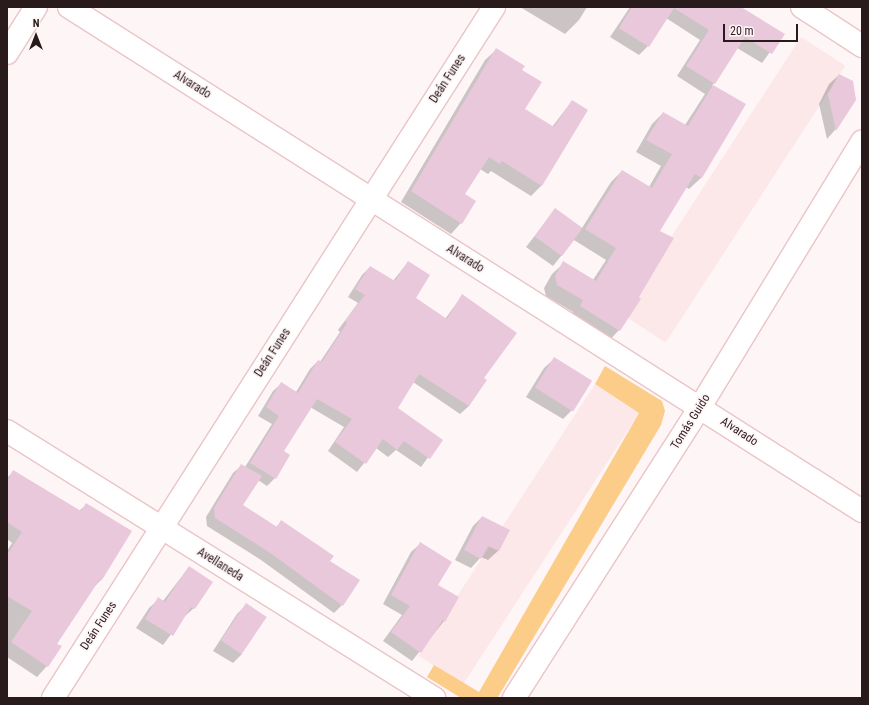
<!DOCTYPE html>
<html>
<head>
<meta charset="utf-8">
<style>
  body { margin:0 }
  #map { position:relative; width:869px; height:705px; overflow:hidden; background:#fef5f6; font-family:"Roboto Condensed",sans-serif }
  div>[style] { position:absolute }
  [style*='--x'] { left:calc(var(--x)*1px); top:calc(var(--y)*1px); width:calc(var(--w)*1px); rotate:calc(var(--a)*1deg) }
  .built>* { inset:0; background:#fce8e9; transform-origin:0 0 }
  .green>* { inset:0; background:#fccd89 }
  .shadow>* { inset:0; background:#0003 }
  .building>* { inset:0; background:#eac8db; transform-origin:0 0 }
  .roads { filter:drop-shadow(1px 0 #ebc4c6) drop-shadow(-1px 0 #ebc4c6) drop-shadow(0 1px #ebc4c6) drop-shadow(0 -1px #ebc4c6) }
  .street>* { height:22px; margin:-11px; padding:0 11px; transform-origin:11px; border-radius:11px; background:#fff }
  span { translate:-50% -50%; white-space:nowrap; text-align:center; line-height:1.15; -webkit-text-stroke:3.5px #fef5f6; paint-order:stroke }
  .street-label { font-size:12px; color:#291b1c }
  .frame { position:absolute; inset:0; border:8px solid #291b1c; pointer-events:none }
  .north { position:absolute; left:16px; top:16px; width:40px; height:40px; -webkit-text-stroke:3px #fef5f6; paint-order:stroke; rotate:0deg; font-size:11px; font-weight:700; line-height:16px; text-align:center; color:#291b1c }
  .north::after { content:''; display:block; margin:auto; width:14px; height:18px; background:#291b1c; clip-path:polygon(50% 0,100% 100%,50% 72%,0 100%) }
  .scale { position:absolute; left:723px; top:24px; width:75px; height:18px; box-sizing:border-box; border:2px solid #291b1c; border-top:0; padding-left:5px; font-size:12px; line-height:14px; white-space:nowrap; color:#291b1c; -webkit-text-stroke:3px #fef5f6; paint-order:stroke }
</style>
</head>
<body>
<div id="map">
  <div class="built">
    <div style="left:801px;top:37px;width:53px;height:330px;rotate:33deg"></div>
    <div style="left:595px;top:384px;width:53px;height:324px;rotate:33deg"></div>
  </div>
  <div class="green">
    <div style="clip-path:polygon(605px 366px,662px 401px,665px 411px,661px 425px,498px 697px,461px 698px,427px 677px,434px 665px,479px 692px,639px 413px,595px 384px)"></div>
  </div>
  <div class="shadow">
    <div style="clip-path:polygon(520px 7px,587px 7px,579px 20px,565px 34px)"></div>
    <div style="clip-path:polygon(630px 7px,738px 7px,783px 34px,762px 63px,737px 48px,712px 86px,744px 104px,701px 178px,689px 189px,686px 187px,659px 231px,619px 330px,608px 342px,569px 317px,573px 312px,546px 296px,544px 288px,552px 274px,564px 263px,593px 280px,606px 260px,574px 240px,553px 266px,526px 247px,555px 210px,582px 228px,611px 182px,622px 171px,649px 187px,661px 166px,636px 152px,652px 124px,663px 113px,685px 125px,705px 94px,677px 76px,700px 40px,666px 18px,648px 46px,639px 55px,610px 37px)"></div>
    <div style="clip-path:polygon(496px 50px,521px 70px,524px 110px,552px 127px,572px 101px,542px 185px,531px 196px,491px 171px,488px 174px,480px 169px,464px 195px,461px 223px,451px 234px,401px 202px,485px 60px)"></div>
    <div style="clip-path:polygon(839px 75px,855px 99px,835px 130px,827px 139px,819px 104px,829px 84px)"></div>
    <div style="clip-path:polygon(408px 262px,414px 298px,445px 319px,462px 296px,482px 378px,485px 381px,469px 406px,460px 414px,413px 382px,396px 408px,441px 440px,421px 467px,396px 450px,388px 457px,376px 448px,357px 472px,328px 451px,344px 427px,310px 407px,282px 452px,275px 478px,267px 486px,258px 480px,242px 505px,276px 527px,282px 521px,329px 561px,342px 605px,334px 613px,261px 560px,207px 526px,206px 517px,233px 473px,242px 465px,245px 467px,272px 424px,258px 416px,273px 391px,282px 383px,296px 392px,310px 369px,318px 361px,320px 362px,340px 332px,338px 330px,358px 303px,348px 297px,362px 275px,370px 267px,393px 281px)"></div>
    <div style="clip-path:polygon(554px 359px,572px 410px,563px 419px,526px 397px,544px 368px)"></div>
    <div style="clip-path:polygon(14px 471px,79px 511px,86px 505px,131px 531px,101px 580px,91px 590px,56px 644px,47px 666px,37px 677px,7px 657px,7px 551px,12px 543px,7px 539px,7px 478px)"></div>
    <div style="clip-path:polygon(482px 517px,508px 531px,498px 551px,488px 560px,481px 557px,471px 568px,455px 560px,473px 526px)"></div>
    <div style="clip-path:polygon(420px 544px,436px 585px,444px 621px,412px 661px,383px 641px,402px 615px,383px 604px,411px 552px)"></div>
    <div style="clip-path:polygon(189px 567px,194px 608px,184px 617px,163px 645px,136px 628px,149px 608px,159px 599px,163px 601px)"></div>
    <div style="clip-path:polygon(246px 605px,242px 654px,233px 663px,213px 651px,237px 614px)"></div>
  </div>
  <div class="building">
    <div style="clip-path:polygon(632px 7px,741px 7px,785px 34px,772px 54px,745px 37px,715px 84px,686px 66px,709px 30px,674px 8px,649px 47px,619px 28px)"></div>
    <div style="clip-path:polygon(496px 48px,525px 66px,522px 70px,542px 82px,525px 109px,554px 127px,572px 100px,588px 110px,542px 186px,502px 161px,500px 164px,489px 157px,465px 194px,476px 201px,462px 224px,411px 191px)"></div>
    <div style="clip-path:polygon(839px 74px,853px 81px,856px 100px,836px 131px,828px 94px)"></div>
    <div style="clip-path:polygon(713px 85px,746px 104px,702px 178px,695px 174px,660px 231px,674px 238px,639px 297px,641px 299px,620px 331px,580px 306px,583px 300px,557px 285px,555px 276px,563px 261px,596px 281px,616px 248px,585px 229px,622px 170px,652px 188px,672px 154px,646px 140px,663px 112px,688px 126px)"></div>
    <div style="left:555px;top:208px;width:34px;height:35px;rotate:36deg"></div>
    <div style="clip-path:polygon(408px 261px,430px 275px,416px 298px,447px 319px,462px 294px,517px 333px,484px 378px,487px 380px,469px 406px,419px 374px,398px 408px,443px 440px,430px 459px,404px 441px,397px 450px,383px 439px,366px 464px,335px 442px,352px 419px,317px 399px,284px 451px,290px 455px,276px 479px,250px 463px,279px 416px,266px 407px,281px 382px,298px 393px,318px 360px,322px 362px,347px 323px,345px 321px,365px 295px,355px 289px,370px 266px,395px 281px)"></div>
    <div style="left:554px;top:357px;width:45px;height:36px;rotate:32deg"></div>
    <div style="clip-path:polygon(241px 464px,262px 476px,243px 505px,277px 527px,281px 520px,334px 556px,330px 561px,360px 580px,343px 606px,269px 552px,215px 518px,214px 508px)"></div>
    <div style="clip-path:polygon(13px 470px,81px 511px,86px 503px,132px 531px,102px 580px,100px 579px,57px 644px,62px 646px,48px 667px,11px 642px,32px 611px,7px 596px,7px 555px,22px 532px,7px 522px,7px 481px)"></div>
    <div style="clip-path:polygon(482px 516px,510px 530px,499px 551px,488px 546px,481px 559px,464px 550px)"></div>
    <div style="clip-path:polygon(420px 542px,452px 562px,438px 585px,459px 597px,445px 622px,443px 620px,421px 653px,391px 632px,410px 606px,391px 595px)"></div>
    <div style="clip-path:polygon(189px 566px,213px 582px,195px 609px,191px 607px,173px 636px,145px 619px,158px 597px,165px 602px)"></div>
    <div style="left:246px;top:603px;width:25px;height:45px;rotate:34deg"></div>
  </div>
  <div class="roads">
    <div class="street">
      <div style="--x:69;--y:7;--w:940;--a:32.44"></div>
      <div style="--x:802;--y:7;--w:72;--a:33"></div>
      <div style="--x:7;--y:53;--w:54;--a:-57.8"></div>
      <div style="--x:7;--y:431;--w:504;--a:32.02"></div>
      <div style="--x:53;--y:698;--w:820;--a:-57.45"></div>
      <div style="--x:514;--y:698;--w:345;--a:-57.4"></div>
      <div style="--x:700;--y:407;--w:311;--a:-58.6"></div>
    </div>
  </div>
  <div class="street-label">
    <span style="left:448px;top:79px;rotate:-57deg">Deán Funes</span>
    <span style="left:192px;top:85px;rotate:32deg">Alvarado</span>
    <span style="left:465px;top:259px;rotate:32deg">Alvarado</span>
    <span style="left:273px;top:353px;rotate:-57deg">Deán Funes</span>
    <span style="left:691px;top:422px;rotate:-58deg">Tomás Guido</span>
    <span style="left:739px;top:432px;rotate:33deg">Alvarado</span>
    <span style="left:220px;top:565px;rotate:32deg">Avellaneda</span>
    <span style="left:99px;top:626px;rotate:-57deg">Deán Funes</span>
  </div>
  <div class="frame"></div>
  <div class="north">N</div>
  <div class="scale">20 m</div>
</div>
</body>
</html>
